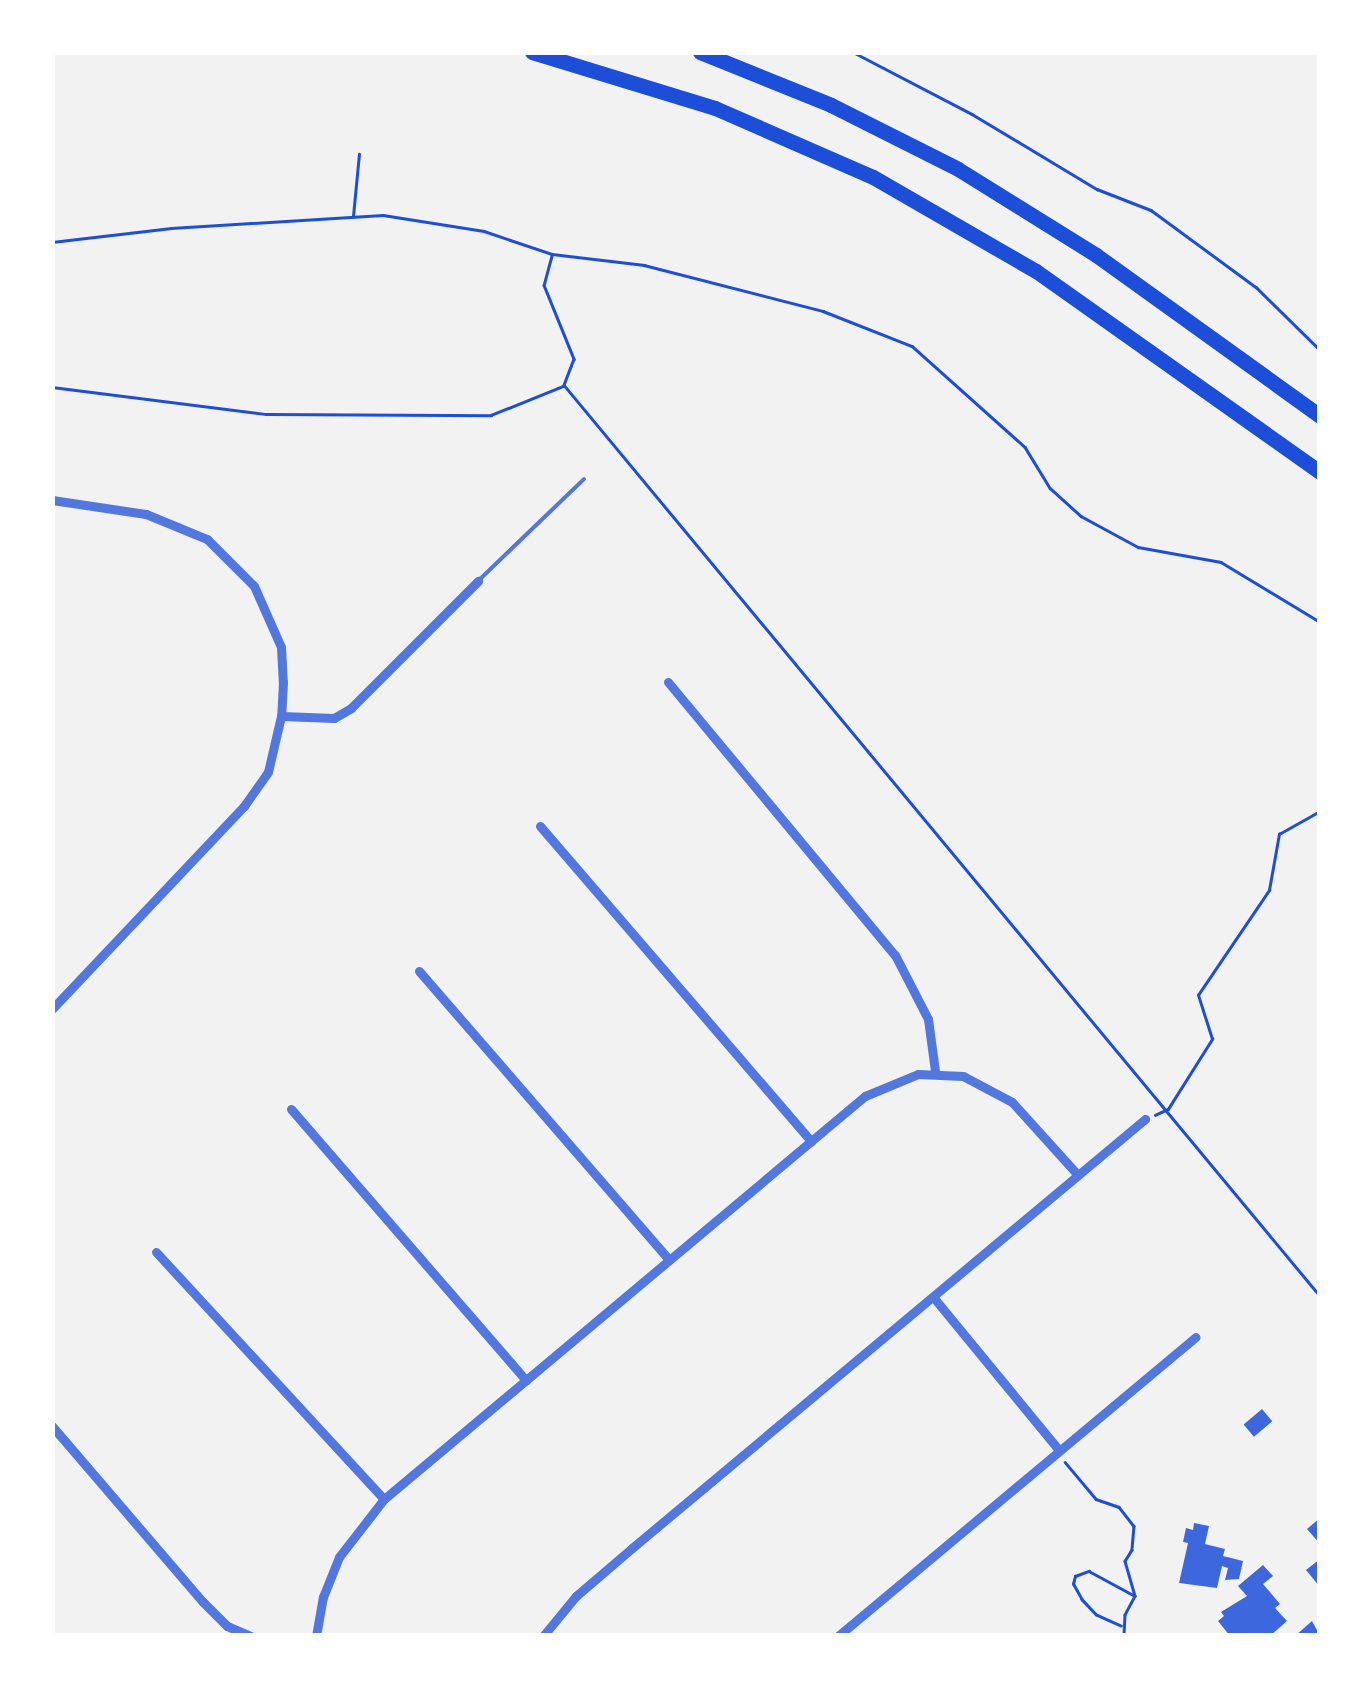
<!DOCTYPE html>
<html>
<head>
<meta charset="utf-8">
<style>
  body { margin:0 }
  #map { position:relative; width:1372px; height:1688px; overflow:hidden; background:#f2f2f2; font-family:"Nunito Sans",sans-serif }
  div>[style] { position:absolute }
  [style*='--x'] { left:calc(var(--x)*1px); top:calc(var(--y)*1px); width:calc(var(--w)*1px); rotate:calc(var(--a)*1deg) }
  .building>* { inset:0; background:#3d67dc; transform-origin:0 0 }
  .path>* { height:2.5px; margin:-1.25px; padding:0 1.25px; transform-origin:1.25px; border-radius:1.25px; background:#1d4ed8 }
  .service>* { height:4px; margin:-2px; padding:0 2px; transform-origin:2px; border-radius:2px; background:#5277de }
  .minor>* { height:9px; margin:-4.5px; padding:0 4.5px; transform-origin:4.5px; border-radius:4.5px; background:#5277de }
  .motorway>* { height:15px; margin:-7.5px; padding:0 7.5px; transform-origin:7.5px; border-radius:7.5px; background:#1d4ed8 }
  span { translate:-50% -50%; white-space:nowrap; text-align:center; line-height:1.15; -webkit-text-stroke:9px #fff; paint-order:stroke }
  .frame { position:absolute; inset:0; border:55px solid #fff; pointer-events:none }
</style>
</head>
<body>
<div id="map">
  <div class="building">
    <div style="left:1262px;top:1409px;width:16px;height:24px;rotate:50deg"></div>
    <div style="clip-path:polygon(1320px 1518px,1320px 1544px,1307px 1529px)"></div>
    <div style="clip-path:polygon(1194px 1523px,1209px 1526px,1205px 1544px,1225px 1549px,1223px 1556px,1243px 1561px,1239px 1579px,1225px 1580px,1228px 1568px,1222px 1566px,1217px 1588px,1179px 1583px,1188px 1543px,1183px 1542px,1186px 1528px,1193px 1530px)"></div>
    <div style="clip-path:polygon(1320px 1559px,1320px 1587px,1306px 1570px)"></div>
    <div style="clip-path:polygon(1263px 1565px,1273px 1576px,1263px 1584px,1280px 1604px,1275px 1608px,1287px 1621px,1270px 1636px,1230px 1636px,1218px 1621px,1224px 1616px,1221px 1612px,1247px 1596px,1238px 1586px)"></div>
    <div style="clip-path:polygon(1312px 1621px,1320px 1636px,1295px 1636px)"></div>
  </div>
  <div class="path">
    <div style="--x:853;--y:52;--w:134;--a:27.5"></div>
    <div style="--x:972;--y:114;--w:146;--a:31"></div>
    <div style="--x:1097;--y:189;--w:58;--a:21.3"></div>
    <div style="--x:1151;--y:210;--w:130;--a:36.3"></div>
    <div style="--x:1256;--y:287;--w:90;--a:44.5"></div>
    <div style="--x:353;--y:216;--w:62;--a:-84.5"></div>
    <div style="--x:52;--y:242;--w:120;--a:-6.7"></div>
    <div style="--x:171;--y:228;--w:212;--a:-3.5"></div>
    <div style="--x:383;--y:215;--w:102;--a:9"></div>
    <div style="--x:484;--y:231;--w:72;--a:18.7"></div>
    <div style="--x:552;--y:254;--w:93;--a:6.8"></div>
    <div style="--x:644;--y:265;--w:185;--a:14.4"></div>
    <div style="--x:823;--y:311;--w:96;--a:21.5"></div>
    <div style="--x:912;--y:346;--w:152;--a:41.8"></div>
    <div style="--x:1025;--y:447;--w:48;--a:58.6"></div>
    <div style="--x:1050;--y:488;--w:42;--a:42.1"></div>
    <div style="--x:1081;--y:516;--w:65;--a:28.5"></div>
    <div style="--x:1138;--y:547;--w:84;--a:10.2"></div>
    <div style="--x:1221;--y:562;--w:116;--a:31.2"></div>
    <div style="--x:552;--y:256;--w:30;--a:105"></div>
    <div style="--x:544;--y:285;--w:80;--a:67.9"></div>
    <div style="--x:574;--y:359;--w:28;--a:111"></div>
    <div style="--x:564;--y:385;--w:1184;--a:50.31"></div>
    <div style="--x:52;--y:387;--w:216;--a:7.2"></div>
    <div style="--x:266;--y:414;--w:225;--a:0.3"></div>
    <div style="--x:491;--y:415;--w:78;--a:-21.9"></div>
    <div style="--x:1155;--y:1115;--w:14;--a:-25"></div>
    <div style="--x:1168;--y:1109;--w:83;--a:-57.8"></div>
    <div style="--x:1212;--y:1039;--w:46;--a:-107.7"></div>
    <div style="--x:1198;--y:995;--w:127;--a:-55.9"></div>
    <div style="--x:1269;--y:890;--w:57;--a:-79.9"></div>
    <div style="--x:1279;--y:834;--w:47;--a:-29.3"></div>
    <div style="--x:1065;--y:1462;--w:48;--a:50"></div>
    <div style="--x:1096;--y:1499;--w:24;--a:19"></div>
    <div style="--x:1119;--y:1507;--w:24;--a:52"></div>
    <div style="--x:1134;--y:1526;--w:24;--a:95"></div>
    <div style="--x:1132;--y:1550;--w:13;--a:122"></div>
    <div style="--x:1125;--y:1561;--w:36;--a:74"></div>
    <div style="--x:1135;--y:1596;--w:21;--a:118"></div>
    <div style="--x:1125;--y:1615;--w:21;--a:93"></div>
    <div style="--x:1121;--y:1626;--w:27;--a:-156"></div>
    <div style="--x:1096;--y:1615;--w:21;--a:-133"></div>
    <div style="--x:1082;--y:1600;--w:18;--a:-119"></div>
    <div style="--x:1073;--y:1584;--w:8;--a:-76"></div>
    <div style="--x:1075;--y:1576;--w:15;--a:-20"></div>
    <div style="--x:1089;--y:1571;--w:52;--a:28.5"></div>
  </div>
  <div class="service">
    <div style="--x:478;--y:581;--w:147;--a:-43.9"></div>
  </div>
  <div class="minor">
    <div style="--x:52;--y:500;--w:95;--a:8.5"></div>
    <div style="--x:146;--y:514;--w:66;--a:22.3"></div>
    <div style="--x:207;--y:539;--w:66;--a:45"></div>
    <div style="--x:254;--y:586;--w:67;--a:66.1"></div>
    <div style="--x:281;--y:647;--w:35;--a:87"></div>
    <div style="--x:283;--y:682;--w:34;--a:93"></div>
    <div style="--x:281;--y:716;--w:57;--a:103.1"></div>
    <div style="--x:268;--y:772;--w:42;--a:125.2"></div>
    <div style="--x:244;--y:806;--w:279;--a:133.4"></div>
    <div style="--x:668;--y:682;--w:355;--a:50.3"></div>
    <div style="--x:895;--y:955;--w:72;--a:62.7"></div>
    <div style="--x:928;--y:1019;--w:52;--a:82.3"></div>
    <div style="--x:281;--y:716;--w:53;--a:2.2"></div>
    <div style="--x:334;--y:718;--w:20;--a:-30"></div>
    <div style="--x:351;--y:708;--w:180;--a:-45"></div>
    <div style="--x:540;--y:826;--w:416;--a:49.3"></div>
    <div style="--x:419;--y:971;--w:382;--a:49.1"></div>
    <div style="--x:291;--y:1109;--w:359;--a:49.1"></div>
    <div style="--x:156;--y:1252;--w:336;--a:47.3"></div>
    <div style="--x:934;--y:1298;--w:195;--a:50.6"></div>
    <div style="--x:52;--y:1426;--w:232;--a:49.4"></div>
    <div style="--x:203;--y:1602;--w:34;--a:45"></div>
    <div style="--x:227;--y:1626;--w:26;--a:23"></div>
    <div style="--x:316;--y:1636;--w:40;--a:-80"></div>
    <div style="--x:323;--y:1597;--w:43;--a:-68.2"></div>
    <div style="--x:339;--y:1557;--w:73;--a:-52.2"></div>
    <div style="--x:384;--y:1499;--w:628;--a:-39.96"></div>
    <div style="--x:865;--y:1096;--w:57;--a:-22.5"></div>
    <div style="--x:918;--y:1074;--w:45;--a:2.5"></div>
    <div style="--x:963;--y:1076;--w:55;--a:28"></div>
    <div style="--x:1012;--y:1102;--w:98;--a:47.9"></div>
    <div style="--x:543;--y:1636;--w:52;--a:-50.5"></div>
    <div style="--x:576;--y:1596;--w:74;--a:-40.6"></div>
    <div style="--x:632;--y:1548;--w:669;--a:-39.9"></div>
    <div style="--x:838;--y:1636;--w:466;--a:-39.9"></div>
  </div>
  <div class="motorway">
    <div style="--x:532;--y:52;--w:191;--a:17"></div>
    <div style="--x:715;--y:108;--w:172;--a:23.6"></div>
    <div style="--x:873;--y:177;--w:188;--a:30"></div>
    <div style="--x:1036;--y:271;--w:348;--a:35.3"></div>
    <div style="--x:700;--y:52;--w:141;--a:22"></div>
    <div style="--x:831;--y:105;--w:142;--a:26.7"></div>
    <div style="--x:958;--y:169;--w:163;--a:31.9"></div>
    <div style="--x:1096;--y:255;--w:276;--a:35.7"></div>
  </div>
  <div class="frame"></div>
</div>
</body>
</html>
